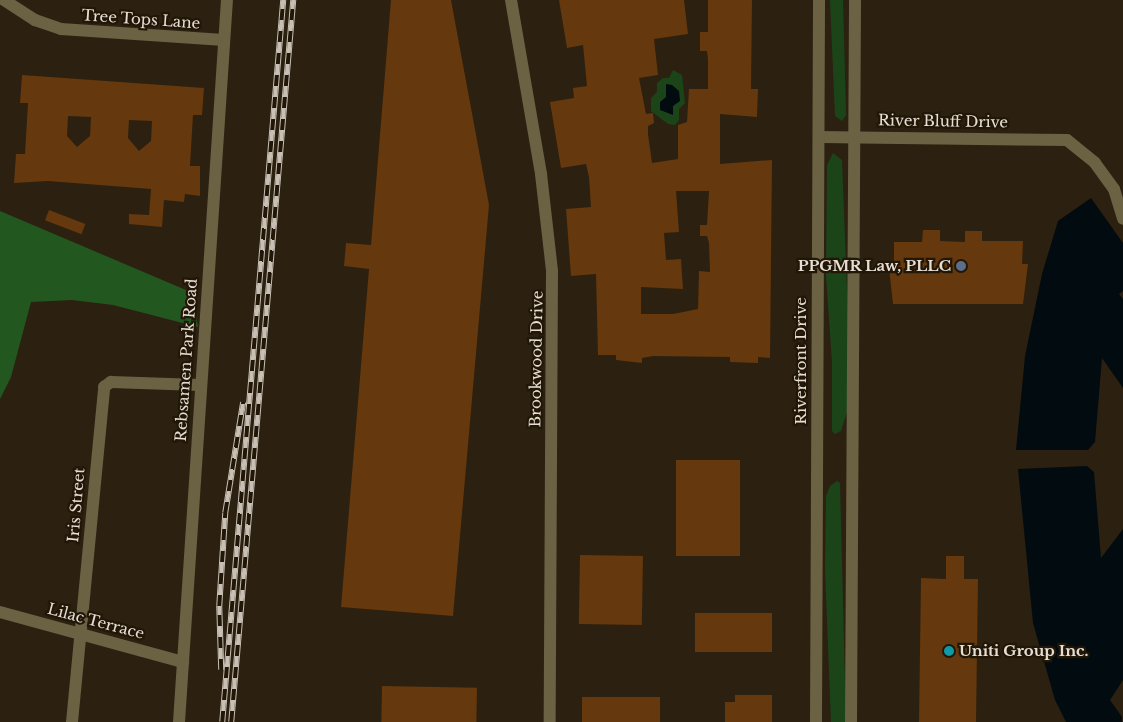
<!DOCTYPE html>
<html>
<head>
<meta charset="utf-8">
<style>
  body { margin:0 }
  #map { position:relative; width:1123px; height:722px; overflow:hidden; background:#2c2010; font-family:"Libre Baskerville",serif }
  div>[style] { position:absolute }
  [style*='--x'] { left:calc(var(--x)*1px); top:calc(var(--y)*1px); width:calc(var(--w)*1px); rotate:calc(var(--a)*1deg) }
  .green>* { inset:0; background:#1b4519 }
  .forest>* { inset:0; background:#225820 }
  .water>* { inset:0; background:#020b0f }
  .building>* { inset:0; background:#65380d; transform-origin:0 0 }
  .minor>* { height:12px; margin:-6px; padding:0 6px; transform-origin:6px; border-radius:6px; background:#6b6143 }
  .rail>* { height:5.5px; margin-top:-2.75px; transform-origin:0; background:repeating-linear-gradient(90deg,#221707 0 11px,#c8c0b5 0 22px); box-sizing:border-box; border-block:1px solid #c8c0b5 }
  .dots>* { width:14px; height:14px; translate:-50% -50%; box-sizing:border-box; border:2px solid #221707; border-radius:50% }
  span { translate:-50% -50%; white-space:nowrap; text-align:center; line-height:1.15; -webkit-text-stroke:4.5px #221707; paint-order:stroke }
  .street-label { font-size:15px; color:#e6ded4 }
  .poi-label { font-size:15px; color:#e6ded4; font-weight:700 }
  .right { translate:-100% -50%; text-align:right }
  .left { translate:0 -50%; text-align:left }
</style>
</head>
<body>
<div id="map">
  <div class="green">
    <div style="clip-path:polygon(830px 0,843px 0,846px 115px,842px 121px,835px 116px)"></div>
    <div style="clip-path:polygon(673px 70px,682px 75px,685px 103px,679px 109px,679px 120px,675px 125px,668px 124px,651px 111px,651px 98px,657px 92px,657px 83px,663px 78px,669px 78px)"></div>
    <div style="clip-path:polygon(833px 153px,842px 160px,848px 317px,847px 412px,841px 431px,835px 434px,832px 431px,832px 362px,826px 276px,827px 165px)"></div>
    <div style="clip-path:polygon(837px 481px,840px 483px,846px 722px,831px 722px,825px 569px,826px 496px,830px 486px)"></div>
  </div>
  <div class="forest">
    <div style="clip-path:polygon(0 211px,193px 293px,198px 327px,113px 305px,72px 300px,31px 302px,11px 377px,0 399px)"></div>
  </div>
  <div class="water">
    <div style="clip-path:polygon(666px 84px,672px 85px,679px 91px,680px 101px,673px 106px,673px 115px,660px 110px,660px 102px,666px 97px)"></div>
    <div style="clip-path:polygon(1091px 198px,1123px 243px,1123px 291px,1119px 294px,1123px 299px,1123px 388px,1102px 358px,1095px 442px,1088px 450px,1016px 450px,1025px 356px,1042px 274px,1058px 221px)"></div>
    <div style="clip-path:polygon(1087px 466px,1094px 472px,1101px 558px,1123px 529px,1123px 680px,1110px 700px,1122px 717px,1122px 722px,1066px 722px,1055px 700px,1033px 623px,1018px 469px)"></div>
  </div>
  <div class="building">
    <div style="clip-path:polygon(391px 0,451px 0,489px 205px,453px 616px,341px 607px,369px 269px,344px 266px,346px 243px,371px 245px)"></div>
    <div style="clip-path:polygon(evenodd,559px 0,684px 0,688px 34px,654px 39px,658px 75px,639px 78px,646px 114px,653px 113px,654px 123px,648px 126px,648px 134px,652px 163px,678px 159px,678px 125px,687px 122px,689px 89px,708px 89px,708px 59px,707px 51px,700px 51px,700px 32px,708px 32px,708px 0,752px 0,751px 89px,758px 89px,757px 117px,720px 114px,720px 164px,772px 160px,770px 358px,758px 357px,758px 363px,730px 362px,730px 357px,653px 356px,642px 358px,642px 363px,616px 360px,616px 355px,598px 355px,596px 274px,571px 276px,566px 209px,591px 207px,589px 177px,586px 164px,561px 168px,550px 102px,574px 98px,573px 88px,587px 86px,583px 45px,567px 48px,559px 0,676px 191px,709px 191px,707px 225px,700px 225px,700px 236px,707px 236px,709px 243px,710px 272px,699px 271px,698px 309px,673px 314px,641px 314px,641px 287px,683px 289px,681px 259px,666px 260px,664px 233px,679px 232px,676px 191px)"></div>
    <div style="clip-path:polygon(evenodd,22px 75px,204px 88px,202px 115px,193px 115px,190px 166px,200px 166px,200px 196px,185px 194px,184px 202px,164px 200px,162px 227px,129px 224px,129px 214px,149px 215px,151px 189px,48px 181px,14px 183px,16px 154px,25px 154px,28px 103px,20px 103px,22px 75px,68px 116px,91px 117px,90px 136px,77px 147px,67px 136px,68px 116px,22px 75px,129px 120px,152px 121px,151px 141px,139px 151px,128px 138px,129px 120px)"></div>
    <div style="left:49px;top:210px;width:39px;height:11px;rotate:21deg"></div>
    <div style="clip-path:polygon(923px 230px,940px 230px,940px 241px,965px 242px,965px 231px,982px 231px,982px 241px,1023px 241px,1022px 264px,1028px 264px,1023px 304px,893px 304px,889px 268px,894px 268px,894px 242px,922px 242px)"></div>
    <div style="left:676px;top:460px;width:64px;height:96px"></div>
    <div style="left:580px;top:555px;width:63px;height:69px;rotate:1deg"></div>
    <div style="clip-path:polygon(946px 556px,964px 556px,964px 579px,978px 579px,976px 722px,919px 722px,921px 578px,946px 579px)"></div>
    <div style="left:772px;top:613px;width:39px;height:77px;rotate:90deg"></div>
    <div style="left:382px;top:686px;width:95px;height:36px;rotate:1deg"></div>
    <div style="clip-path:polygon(735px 695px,772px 695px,772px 722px,725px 722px,725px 702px,735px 702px)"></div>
    <div style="left:582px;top:697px;width:78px;height:25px"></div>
  </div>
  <div class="minor">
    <div style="--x:4;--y:0;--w:37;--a:33"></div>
    <div style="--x:35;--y:20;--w:28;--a:19"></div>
    <div style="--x:61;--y:29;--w:163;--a:3.9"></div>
    <div style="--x:511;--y:0;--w:177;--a:80.2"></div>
    <div style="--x:541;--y:174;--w:98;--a:83.5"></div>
    <div style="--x:552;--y:271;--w:451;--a:90.3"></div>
    <div style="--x:819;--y:137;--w:248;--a:0.7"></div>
    <div style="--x:1067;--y:140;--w:36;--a:39"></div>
    <div style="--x:1095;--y:163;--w:32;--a:54"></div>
    <div style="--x:1114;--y:189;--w:31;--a:73"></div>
    <div style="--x:0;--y:612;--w:190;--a:15.3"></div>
    <div style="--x:72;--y:722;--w:337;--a:-84.5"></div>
    <div style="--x:104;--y:387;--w:9;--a:-36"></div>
    <div style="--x:111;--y:382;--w:88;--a:2"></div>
    <div style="--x:179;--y:722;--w:724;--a:-86.2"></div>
    <div style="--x:816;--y:722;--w:722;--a:-89.76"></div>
    <div style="--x:851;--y:722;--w:722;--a:-89.68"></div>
  </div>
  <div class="rail">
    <div style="--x:221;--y:670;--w:64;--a:-91.8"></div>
    <div style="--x:219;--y:606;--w:93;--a:-86.3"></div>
    <div style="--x:225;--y:513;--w:112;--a:-80.8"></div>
    <div style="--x:222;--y:722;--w:725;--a:-85.17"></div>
    <div style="--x:231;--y:722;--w:725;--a:-85.09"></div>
  </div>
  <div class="dots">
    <div style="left:961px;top:266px;background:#5c6f8a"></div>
    <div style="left:949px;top:651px;background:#0f9aa8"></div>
  </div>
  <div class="street-label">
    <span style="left:141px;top:19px;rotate:4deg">Tree Tops Lane</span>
    <span style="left:943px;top:121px;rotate:1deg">River Bluff Drive</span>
    <span style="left:536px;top:359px;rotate:-89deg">Brookwood Drive</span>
    <span style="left:186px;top:360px;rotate:-86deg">Rebsamen Park Road</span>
    <span style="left:801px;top:361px;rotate:-90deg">Riverfront Drive</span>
    <span style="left:76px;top:505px;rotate:-85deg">Iris Street</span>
    <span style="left:96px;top:621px;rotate:15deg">Lilac Terrace</span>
  </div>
  <div class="poi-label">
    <span class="right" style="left:951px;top:266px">PPGMR Law, PLLC</span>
    <span class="left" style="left:959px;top:651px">Uniti Group Inc.</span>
  </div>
</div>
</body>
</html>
